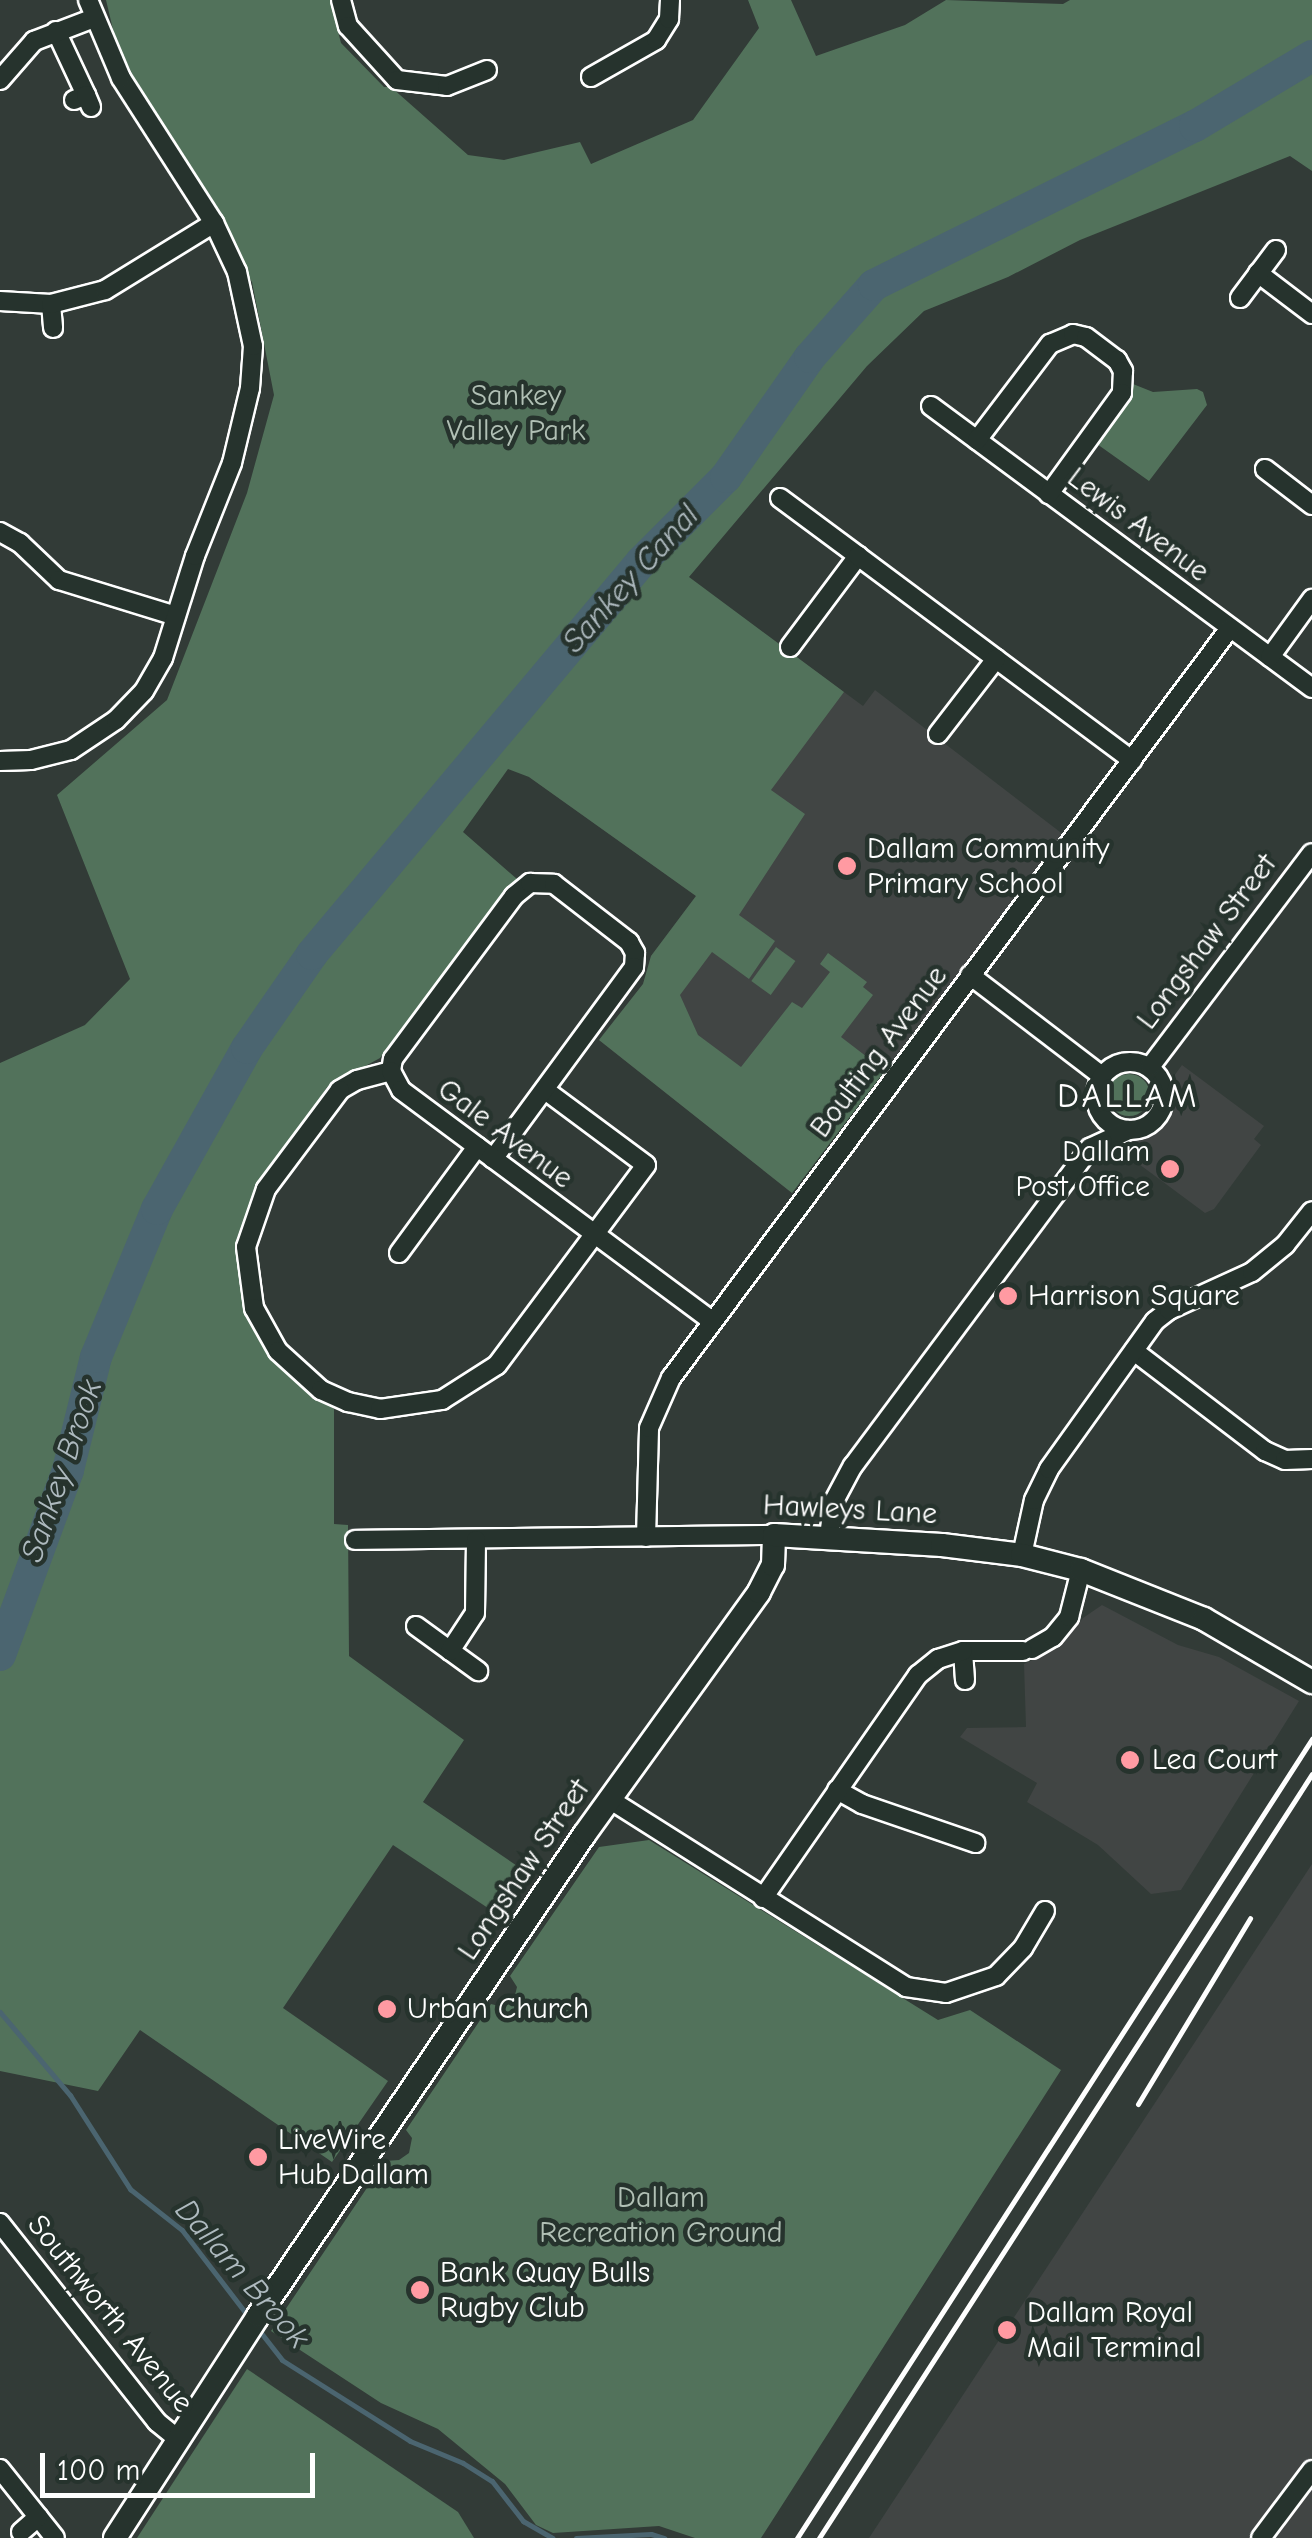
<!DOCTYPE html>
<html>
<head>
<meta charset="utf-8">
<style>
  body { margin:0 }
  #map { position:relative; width:1312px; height:2538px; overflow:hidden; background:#323b37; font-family:"Comic Neue",sans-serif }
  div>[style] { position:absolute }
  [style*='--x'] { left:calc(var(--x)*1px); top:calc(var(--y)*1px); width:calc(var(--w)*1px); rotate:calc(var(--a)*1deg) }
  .built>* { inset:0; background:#414544 }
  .green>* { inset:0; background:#52725b; transform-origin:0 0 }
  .round { border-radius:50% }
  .stream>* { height:5px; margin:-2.5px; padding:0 2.5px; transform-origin:2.5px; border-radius:2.5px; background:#4b6570 }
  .river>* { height:32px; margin:-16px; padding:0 16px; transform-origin:16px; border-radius:16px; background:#4b6570 }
  .roads { filter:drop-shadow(2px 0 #fff) drop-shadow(-2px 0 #fff) drop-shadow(0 2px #fff) drop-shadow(0 -2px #fff) }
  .minor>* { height:18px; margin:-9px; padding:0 9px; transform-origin:9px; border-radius:9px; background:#26332d }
  .minor>.ring { margin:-9px; padding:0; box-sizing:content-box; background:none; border:18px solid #26332d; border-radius:50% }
  .tertiary>* { height:22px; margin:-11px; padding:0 11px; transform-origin:11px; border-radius:11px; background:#26332d }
  .rail>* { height:5px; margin:-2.5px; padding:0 2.5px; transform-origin:2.5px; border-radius:2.5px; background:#fff }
  .dots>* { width:28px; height:28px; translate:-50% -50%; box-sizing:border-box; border:5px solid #26332d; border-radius:50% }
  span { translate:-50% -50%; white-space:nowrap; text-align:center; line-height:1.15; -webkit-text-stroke:9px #26332d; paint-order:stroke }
  .park-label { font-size:30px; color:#b1c0b5 }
  .street-label { font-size:30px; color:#fff }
  .poi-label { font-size:30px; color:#fff }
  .left { translate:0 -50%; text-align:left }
  .right { translate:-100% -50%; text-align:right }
  .water-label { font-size:32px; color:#aebabf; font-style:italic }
  .quarter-label { font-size:35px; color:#fff; letter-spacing:2.5px }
  .scale { position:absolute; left:40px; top:2453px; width:275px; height:45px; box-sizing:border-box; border:5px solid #fff; border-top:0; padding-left:12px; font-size:30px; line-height:35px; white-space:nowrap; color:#fff; -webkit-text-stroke:8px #26332d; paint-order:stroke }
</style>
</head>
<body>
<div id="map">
  <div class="built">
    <div style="clip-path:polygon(689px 578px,863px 706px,875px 690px,1064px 835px,792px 1193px,599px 1040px,643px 984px,651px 956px,696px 896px,529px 777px)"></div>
    <div style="clip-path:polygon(1182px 1065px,1264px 1126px,1254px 1139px,1261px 1145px,1214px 1209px,1205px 1213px,1120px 1150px)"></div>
    <div style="clip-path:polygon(1102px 1605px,1178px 1645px,1219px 1657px,1299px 1701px,1181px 1890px,1151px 1894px,1098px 1845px,1027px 1802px,1037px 1783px,960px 1737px,967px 1728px,1026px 1727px,1024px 1664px,1060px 1647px,1083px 1618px)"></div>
    <div style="clip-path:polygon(1312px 1864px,1312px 2538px,869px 2538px)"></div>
  </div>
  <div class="green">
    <div style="clip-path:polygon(106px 0,330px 0,341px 43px,384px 87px,391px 87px,468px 155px,504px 160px,580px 142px,591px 164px,693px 120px,759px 28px,748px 0,791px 0,816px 56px,905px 25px,946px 0,1063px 4px,1070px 0,1312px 0,1312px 171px,1290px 156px,1080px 240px,1008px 277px,924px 311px,867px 366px,689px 577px,844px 692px,771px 790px,805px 814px,739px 915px,775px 941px,749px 979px,712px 952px,680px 995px,698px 1035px,741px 1067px,792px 1002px,802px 1008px,830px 972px,820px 964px,828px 953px,867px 982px,863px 987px,873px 995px,841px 1037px,871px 1060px,882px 1059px,890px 1064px,792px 1193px,599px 1040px,643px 984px,651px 956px,696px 896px,529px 777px,508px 769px,463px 832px,517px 879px,380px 1058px,327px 1087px,250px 1208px,238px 1254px,251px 1323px,279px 1365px,334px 1409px,334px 1524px,348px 1525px,349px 1656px,464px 1740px,423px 1802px,529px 1874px,500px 1916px,393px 1845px,283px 2008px,388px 2081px,332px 2162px,140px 2030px,98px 2091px,0 2071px,0 1063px,85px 1025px,130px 979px,57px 795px,167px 700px,247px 493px,274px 395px,252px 282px,173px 160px,115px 38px)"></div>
    <div style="clip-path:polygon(1133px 384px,1153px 392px,1197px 389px,1203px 392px,1207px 405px,1149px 481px,1097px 444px,1127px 400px)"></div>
    <div style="left:776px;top:947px;width:24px;height:42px;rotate:36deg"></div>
    <div class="round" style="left:1108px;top:1074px;width:42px;height:42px"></div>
    <div style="clip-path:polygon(649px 1840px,938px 2020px,970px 2010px,1061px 2070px,761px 2538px,695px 2538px,659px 2526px,553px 2533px,536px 2525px,505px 2484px,438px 2429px,381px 2403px,271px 2331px,385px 2161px,399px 2160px,409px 2153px,412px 2138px,406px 2130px,491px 2004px,503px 2007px,514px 1999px,517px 1987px,510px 1976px,599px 1847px)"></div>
    <div style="clip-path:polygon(247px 2369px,458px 2512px,474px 2538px,137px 2538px)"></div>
  </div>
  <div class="stream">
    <div style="--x:0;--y:2012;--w:109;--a:49.9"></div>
    <div style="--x:70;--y:2095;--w:112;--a:57.4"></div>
    <div style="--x:130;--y:2189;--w:66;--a:38.3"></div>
    <div style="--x:182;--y:2230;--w:108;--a:52.5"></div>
    <div style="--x:258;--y:2329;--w:39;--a:52"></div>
    <div style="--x:282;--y:2360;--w:151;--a:32.3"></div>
    <div style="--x:410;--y:2441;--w:57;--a:22.5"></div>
    <div style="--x:463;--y:2463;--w:34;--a:32"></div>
    <div style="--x:492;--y:2481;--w:51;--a:52.2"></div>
    <div style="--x:523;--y:2521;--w:34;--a:30"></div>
    <div style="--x:576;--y:2538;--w:75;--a:-3.1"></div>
    <div style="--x:651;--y:2534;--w:14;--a:17"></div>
  </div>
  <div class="river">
    <div style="--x:0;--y:1655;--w:197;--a:-69.8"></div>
    <div style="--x:68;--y:1470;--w:116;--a:-76.1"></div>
    <div style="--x:96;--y:1357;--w:160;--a:-67.6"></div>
    <div style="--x:157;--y:1209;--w:184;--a:-60.8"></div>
    <div style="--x:247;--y:1048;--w:114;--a:-55.3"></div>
    <div style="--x:312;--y:954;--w:513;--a:-49.98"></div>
    <div style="--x:642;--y:561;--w:119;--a:-45"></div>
    <div style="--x:726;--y:477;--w:146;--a:-55"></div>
    <div style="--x:810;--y:357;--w:96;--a:-48.4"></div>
    <div style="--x:874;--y:285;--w:358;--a:-26.4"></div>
    <div style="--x:1195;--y:126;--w:136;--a:-30.9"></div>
  </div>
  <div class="roads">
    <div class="minor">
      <div style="--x:341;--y:0;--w:27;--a:75"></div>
      <div style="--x:348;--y:26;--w:73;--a:47.8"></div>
      <div style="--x:397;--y:80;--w:50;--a:6.8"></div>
      <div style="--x:447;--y:86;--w:43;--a:-21.8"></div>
      <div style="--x:56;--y:31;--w:71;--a:64.9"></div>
      <div style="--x:591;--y:77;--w:75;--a:-29.6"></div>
      <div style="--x:656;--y:40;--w:25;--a:-58"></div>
      <div style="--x:669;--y:19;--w:19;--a:-87"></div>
      <div style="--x:0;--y:80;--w:52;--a:-48.9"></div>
      <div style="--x:34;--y:41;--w:64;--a:-21"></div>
      <div style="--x:74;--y:100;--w:13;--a:-23"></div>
      <div style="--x:86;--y:95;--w:13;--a:67"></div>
      <div style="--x:1258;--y:273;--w:68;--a:37.2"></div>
      <div style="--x:1240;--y:298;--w:60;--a:-53.1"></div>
      <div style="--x:0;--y:301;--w:51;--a:3.4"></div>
      <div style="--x:51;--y:304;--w:24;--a:85"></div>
      <div style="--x:51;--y:304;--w:56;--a:-14.5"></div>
      <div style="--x:105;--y:290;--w:128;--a:-31.6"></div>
      <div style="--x:931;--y:406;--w:474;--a:36.5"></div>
      <div style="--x:977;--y:440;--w:121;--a:-52.8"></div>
      <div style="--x:1050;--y:344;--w:25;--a:-23"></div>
      <div style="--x:1073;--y:334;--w:13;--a:13"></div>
      <div style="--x:1086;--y:337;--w:39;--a:37"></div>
      <div style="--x:1117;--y:360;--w:13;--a:61"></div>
      <div style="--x:1123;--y:371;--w:22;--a:93"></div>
      <div style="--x:1122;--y:393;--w:125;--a:125.9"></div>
      <div style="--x:1265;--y:469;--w:59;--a:37.5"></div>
      <div style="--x:780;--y:498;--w:97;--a:36.6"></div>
      <div style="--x:0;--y:532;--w:23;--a:29"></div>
      <div style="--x:20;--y:543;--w:54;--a:43.5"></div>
      <div style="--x:59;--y:580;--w:122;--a:17.1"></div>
      <div style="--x:790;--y:647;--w:114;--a:-53.2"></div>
      <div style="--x:858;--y:556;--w:342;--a:36.7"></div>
      <div style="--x:1270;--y:657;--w:72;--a:-54.1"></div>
      <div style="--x:938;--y:734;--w:95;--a:-52.3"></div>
      <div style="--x:0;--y:761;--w:31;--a:-2"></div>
      <div style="--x:31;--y:760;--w:41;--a:-14"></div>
      <div style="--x:71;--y:750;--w:54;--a:-33.7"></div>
      <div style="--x:116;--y:720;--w:40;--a:-46"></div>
      <div style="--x:144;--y:691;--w:38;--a:-60"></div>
      <div style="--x:163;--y:658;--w:107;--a:-72.6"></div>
      <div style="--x:195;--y:556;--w:100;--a:-68.3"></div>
      <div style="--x:232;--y:463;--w:77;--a:-76.5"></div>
      <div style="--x:250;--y:388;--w:42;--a:-85.9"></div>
      <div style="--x:253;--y:346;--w:76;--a:-102.2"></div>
      <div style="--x:237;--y:272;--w:54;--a:-115.1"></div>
      <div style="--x:214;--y:223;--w:172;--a:-122.7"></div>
      <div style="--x:121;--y:78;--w:85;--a:-112.9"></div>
      <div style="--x:970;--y:975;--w:166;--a:37.4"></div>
      <div class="ring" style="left:1096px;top:1062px;width:50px;height:50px"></div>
      <div style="--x:1150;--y:1067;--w:268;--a:-52.9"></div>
      <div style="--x:391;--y:1071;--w:35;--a:165"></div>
      <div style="--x:357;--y:1080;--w:20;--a:150"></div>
      <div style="--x:340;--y:1090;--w:124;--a:126.8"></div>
      <div style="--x:266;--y:1189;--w:61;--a:109"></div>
      <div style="--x:246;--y:1247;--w:62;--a:82.5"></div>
      <div style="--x:254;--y:1308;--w:49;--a:60.8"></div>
      <div style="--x:278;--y:1351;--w:58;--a:42.2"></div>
      <div style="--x:321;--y:1390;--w:30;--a:24"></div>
      <div style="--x:348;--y:1402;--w:33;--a:12"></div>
      <div style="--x:380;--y:1409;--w:63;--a:-8.3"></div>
      <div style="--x:442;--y:1400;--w:65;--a:-32.5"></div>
      <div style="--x:497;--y:1365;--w:249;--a:-53.3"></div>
      <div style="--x:646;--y:1165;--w:126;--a:-143.4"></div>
      <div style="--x:391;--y:1071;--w:12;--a:-81"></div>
      <div style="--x:393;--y:1059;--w:203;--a:-53.4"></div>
      <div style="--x:514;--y:896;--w:21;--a:-39"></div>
      <div style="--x:530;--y:883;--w:24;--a:2"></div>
      <div style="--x:554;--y:884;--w:95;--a:37.7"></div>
      <div style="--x:629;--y:942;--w:13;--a:61"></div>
      <div style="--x:635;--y:953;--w:14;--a:94"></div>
      <div style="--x:634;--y:967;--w:238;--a:126.3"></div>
      <div style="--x:391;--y:1071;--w:21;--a:62"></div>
      <div style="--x:401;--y:1090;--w:387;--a:36.6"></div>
      <div style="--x:399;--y:1253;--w:132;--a:-53.7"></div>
      <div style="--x:1134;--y:1351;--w:165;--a:37.4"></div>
      <div style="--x:1265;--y:1451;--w:22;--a:24"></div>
      <div style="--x:1285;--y:1460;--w:27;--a:-2"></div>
      <div style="--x:829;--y:1536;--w:35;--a:-82"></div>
      <div style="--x:834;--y:1501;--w:40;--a:-62"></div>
      <div style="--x:853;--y:1466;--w:397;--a:-53.3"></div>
      <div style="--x:1090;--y:1148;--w:43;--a:-24.8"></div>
      <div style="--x:646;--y:1537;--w:109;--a:-88.4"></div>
      <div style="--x:649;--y:1428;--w:55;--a:-66.3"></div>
      <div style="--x:671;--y:1378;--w:935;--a:-53.3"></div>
      <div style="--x:355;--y:1540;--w:419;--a:-0.7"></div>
      <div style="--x:1022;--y:1555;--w:56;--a:-77.7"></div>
      <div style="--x:1034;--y:1500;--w:34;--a:-64"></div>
      <div style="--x:1049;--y:1469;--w:182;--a:-54.4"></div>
      <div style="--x:1155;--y:1321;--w:18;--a:-38"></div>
      <div style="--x:1169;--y:1310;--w:91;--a:-24.6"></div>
      <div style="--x:1252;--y:1272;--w:43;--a:-39.3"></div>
      <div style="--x:1285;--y:1245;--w:43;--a:-51.5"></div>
      <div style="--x:416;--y:1626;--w:77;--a:36"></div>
      <div style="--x:1032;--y:1649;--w:24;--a:-30"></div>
      <div style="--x:1053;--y:1637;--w:26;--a:-51"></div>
      <div style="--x:1069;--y:1617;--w:49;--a:-75.7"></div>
      <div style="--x:450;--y:1651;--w:45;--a:-56.7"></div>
      <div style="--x:475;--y:1613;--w:73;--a:-89.2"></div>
      <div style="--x:965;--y:1680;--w:29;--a:-94"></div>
      <div style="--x:963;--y:1651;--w:60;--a:0"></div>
      <div style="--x:837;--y:1790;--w:29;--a:29"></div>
      <div style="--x:862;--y:1804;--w:120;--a:19"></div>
      <div style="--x:609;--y:1799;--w:352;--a:32.3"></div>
      <div style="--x:906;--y:1987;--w:40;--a:8.5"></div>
      <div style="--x:946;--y:1993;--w:53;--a:-18.8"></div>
      <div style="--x:996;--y:1976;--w:39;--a:-46"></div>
      <div style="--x:1023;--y:1948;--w:43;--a:-59.3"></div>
      <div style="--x:763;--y:1898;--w:272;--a:-55.2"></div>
      <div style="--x:918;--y:1675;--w:26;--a:-39"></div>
      <div style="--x:938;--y:1659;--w:26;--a:-18"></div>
      <div style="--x:0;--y:2223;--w:253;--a:51.7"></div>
      <div style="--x:157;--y:2422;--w:27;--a:39"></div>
      <div style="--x:0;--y:2469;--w:88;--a:51.4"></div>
      <div style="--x:21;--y:2532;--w:23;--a:-41"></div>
      <div style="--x:1261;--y:2538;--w:85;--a:-53.1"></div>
    </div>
    <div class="tertiary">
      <div style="--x:115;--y:2538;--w:264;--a:-57.2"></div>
      <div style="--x:258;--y:2316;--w:581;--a:-55.87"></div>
      <div style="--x:584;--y:1835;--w:299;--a:-54.2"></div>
      <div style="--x:759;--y:1592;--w:30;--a:-63"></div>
      <div style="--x:773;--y:1565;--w:30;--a:-88"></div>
      <div style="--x:774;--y:1535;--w:168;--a:3.4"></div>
      <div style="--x:942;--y:1545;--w:81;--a:7.1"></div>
      <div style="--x:1022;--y:1555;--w:61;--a:14.3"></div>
      <div style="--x:1081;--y:1570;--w:132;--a:21.7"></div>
      <div style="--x:1204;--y:1619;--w:125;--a:30.3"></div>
    </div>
  </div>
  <div class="rail">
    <div style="--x:1138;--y:2104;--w:217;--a:-58.9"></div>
    <div style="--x:797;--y:2538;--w:951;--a:-57.2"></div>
    <div style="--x:819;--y:2538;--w:909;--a:-57.17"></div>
  </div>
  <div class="dots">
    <div style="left:847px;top:866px;background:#ff9aa2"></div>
    <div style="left:1170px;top:1169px;background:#ff9aa2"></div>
    <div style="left:1008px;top:1296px;background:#ff9aa2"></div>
    <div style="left:1130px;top:1760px;background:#ff9aa2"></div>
    <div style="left:387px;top:2009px;background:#ff9aa2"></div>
    <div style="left:258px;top:2157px;background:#ff9aa2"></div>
    <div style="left:420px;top:2290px;background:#ff9aa2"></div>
    <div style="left:1007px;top:2330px;background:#ff9aa2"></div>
  </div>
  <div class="park-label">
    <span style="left:516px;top:413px">Sankey<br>Valley Park</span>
    <span style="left:661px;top:2215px">Dallam<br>Recreation Ground</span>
  </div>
  <div class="street-label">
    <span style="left:1138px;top:525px;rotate:37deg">Lewis Avenue</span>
    <span style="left:1207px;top:942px;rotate:-53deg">Longshaw Street</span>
    <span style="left:879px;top:1052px;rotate:-53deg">Boulting Avenue</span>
    <span style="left:505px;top:1134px;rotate:37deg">Gale Avenue</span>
    <span style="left:850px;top:1510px;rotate:3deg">Hawleys Lane</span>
    <span style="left:524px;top:1870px;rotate:-56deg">Longshaw Street</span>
    <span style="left:110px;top:2314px;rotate:51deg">Southworth Avenue</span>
  </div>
  <div class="poi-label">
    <span class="left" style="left:867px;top:866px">Dallam Community<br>Primary School</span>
    <span class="right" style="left:1150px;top:1169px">Dallam<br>Post Office</span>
    <span class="left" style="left:1028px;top:1296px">Harrison Square</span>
    <span class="left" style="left:1152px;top:1760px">Lea Court</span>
    <span class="left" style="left:407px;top:2009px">Urban Church</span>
    <span class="left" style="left:278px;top:2157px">LiveWire<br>Hub Dallam</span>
    <span class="left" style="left:440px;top:2290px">Bank Quay Bulls<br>Rugby Club</span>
    <span class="left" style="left:1027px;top:2330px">Dallam Royal<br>Mail Terminal</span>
  </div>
  <div class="water-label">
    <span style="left:631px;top:579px;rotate:-48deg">Sankey Canal</span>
    <span style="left:62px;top:1471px;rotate:-71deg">Sankey Brook</span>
    <span style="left:242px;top:2274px;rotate:49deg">Dallam Brook</span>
  </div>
  <div class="quarter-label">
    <span style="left:1128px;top:1096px">DALLAM</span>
  </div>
  <div class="scale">100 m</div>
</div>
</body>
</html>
